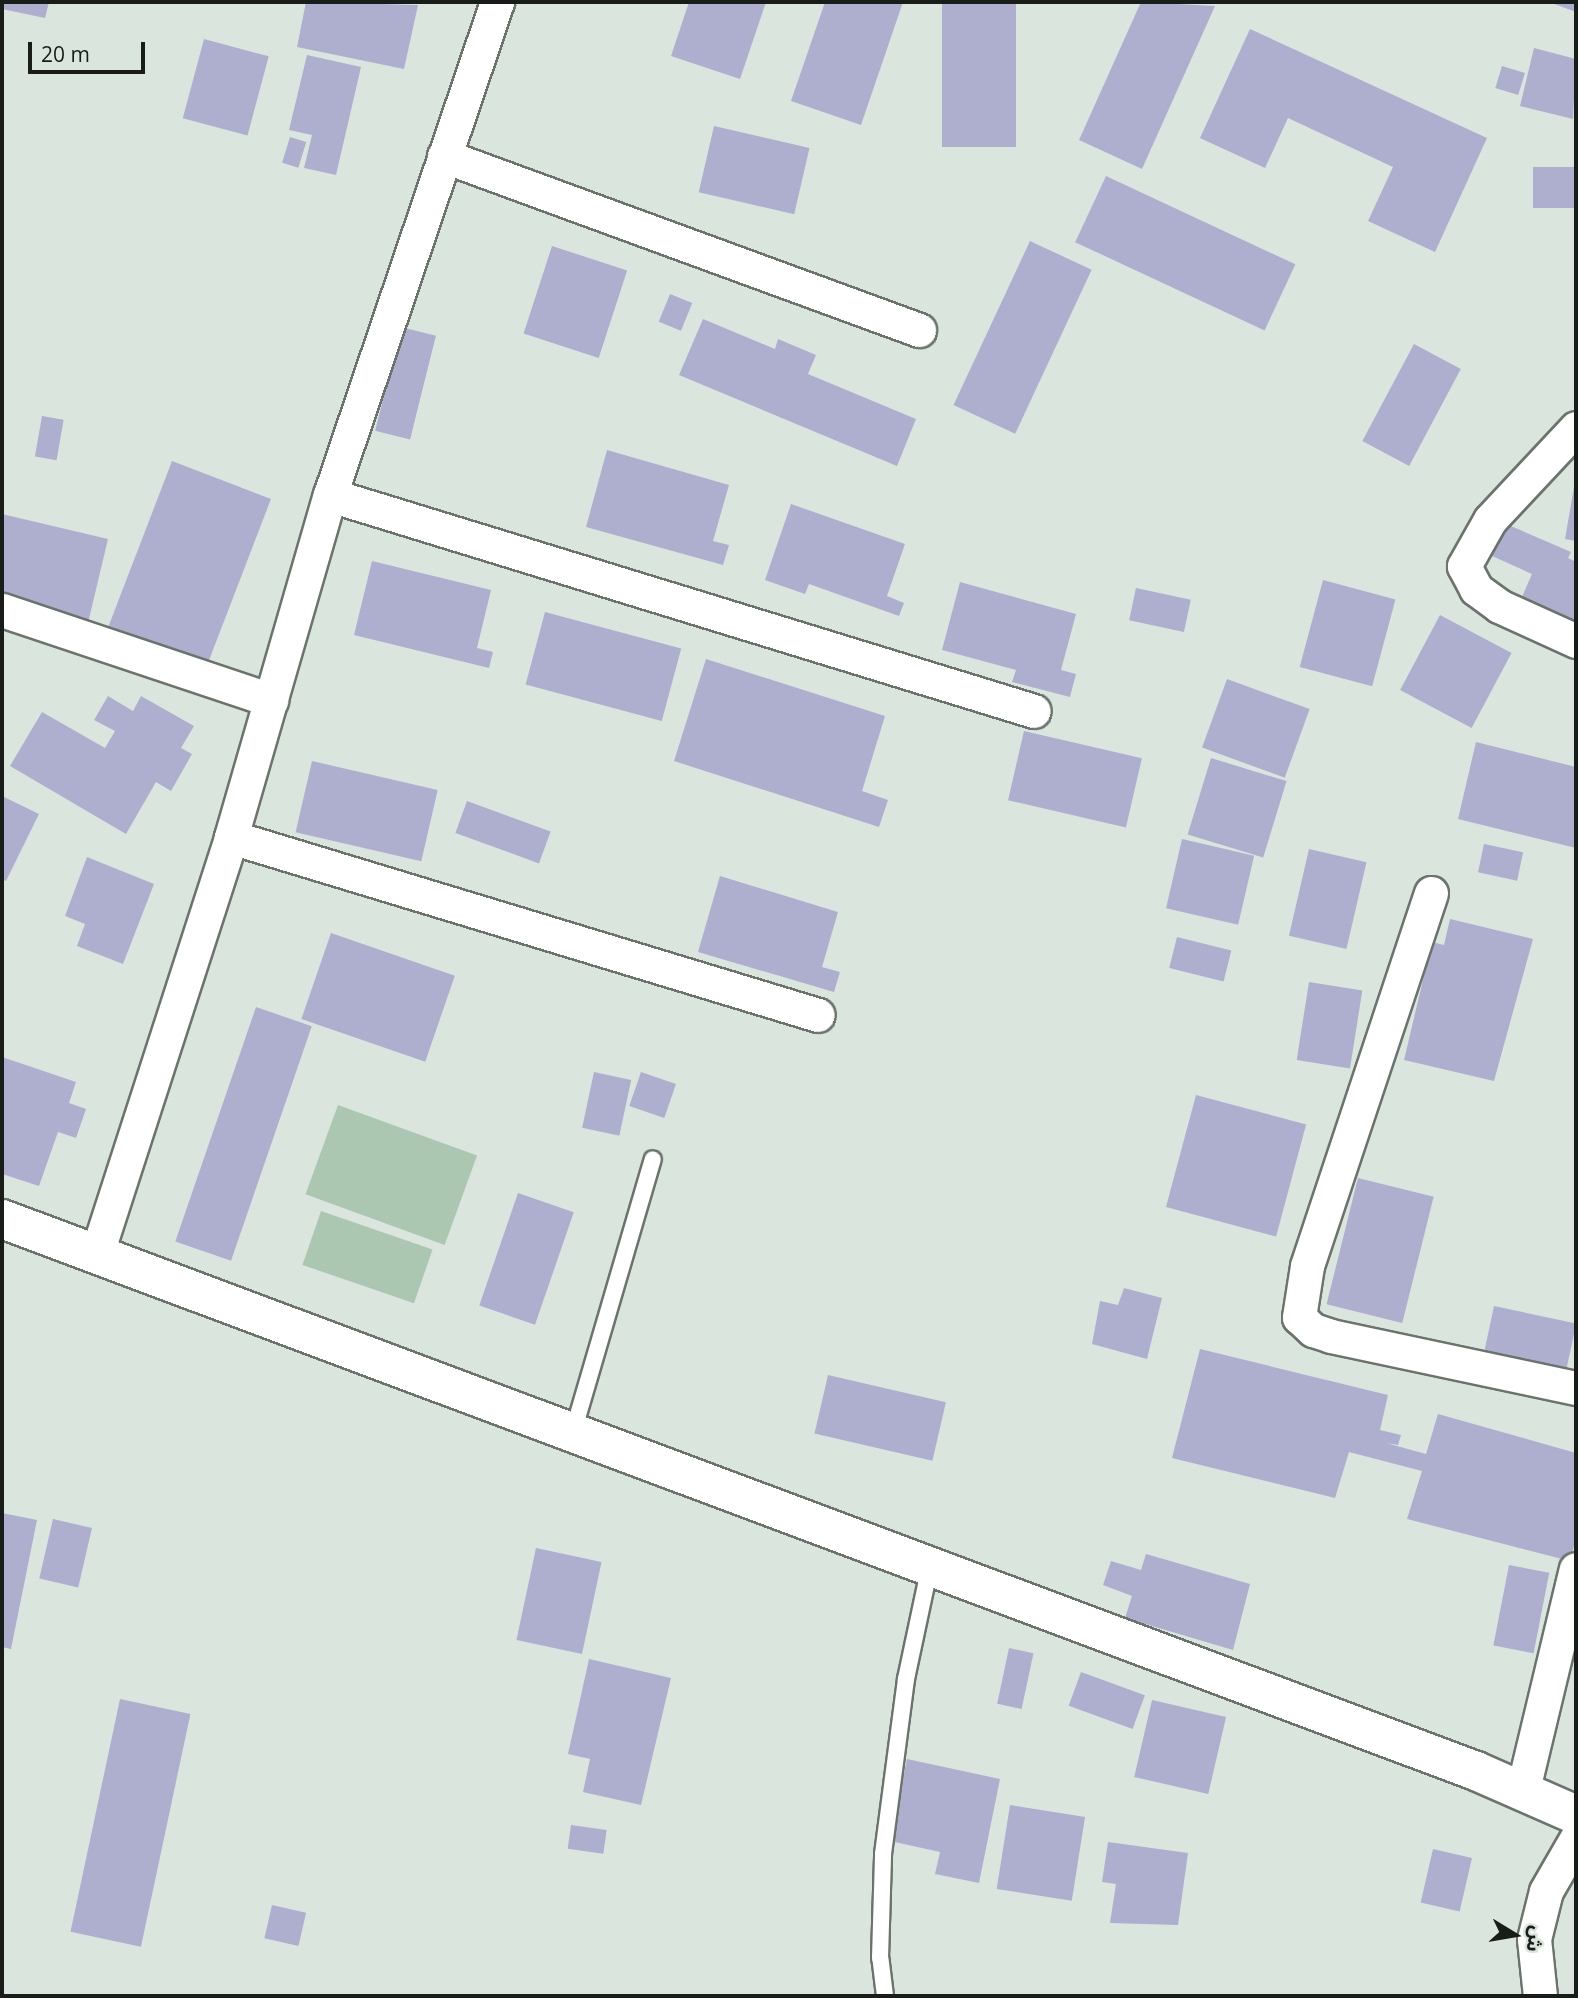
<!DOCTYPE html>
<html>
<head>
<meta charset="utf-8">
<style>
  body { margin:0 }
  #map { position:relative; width:1578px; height:1998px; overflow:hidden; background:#dae6dd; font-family:"Open Sans","Noto Sans Arabic",sans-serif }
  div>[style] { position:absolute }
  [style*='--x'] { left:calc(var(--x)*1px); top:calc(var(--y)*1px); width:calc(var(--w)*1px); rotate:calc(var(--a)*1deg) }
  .green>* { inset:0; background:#abc7b2; transform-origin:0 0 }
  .building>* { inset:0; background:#aeafcf; transform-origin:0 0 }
  .roads { filter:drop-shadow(2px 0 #6a746d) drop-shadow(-2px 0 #6a746d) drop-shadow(0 2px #6a746d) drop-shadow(0 -2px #6a746d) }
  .service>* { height:16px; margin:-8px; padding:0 8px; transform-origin:8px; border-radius:8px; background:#fff }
  .minor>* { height:33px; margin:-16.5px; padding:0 16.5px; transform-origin:16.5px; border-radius:16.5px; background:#fff }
  .secondary>* { height:38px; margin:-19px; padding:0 19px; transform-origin:19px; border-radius:19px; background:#fff }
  span { translate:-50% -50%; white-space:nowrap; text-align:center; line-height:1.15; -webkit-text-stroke:5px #dae6dd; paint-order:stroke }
  .frame { position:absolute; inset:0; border:4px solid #191d1a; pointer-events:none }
  .north { position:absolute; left:1480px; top:1900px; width:70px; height:70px; -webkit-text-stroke:5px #dae6dd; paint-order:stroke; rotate:101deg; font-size:19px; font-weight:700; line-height:28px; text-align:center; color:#191d1a }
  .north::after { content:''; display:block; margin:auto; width:24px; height:32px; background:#191d1a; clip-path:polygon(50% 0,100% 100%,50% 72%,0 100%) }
  .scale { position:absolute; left:28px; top:42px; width:117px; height:32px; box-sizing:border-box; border:4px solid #191d1a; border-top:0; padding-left:9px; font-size:21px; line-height:24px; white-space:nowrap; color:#191d1a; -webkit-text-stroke:5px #dae6dd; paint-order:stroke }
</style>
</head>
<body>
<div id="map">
  <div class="green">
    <div style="left:338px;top:1105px;width:148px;height:95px;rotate:20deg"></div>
    <div style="left:321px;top:1211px;width:118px;height:57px;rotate:19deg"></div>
  </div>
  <div class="building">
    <div style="clip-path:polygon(2px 2px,49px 2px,45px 18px,2px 9px)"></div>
    <div style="clip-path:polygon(306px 2px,418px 5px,404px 69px,297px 47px)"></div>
    <div style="clip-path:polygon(689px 2px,766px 2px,740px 79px,671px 56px)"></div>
    <div style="clip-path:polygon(825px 2px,903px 2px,861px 125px,791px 101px)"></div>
    <div style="left:942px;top:2px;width:74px;height:145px"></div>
    <div style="clip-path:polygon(1141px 2px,1215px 6px,1142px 169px,1079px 140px)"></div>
    <div style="clip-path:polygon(1549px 2px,1576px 2px,1576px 12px)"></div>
    <div style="clip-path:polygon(1250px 29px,1487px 138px,1435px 252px,1368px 221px,1393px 167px,1288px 118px,1265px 168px,1200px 138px)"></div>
    <div style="left:204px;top:39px;width:67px;height:82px;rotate:15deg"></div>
    <div style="clip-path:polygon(1534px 48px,1576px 59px,1573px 119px,1520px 106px)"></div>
    <div style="clip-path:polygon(307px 55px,361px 67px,336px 175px,304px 168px,312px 135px,289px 130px)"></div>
    <div style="left:1502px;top:66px;width:24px;height:23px;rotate:17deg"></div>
    <div style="left:714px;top:126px;width:98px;height:68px;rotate:13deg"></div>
    <div style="left:290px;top:137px;width:17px;height:27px;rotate:17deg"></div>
    <div style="left:1576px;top:167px;width:41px;height:43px;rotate:90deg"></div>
    <div style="left:1106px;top:176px;width:209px;height:73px;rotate:25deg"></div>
    <div style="left:1030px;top:241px;width:68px;height:181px;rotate:25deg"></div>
    <div style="left:552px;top:246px;width:79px;height:92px;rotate:18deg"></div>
    <div style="left:670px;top:294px;width:24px;height:30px;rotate:22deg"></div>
    <div style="clip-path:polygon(703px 319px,775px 349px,778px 339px,816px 355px,808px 374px,916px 419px,897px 466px,679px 375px)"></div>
    <div style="left:401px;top:327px;width:36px;height:107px;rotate:14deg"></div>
    <div style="left:1414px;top:344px;width:53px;height:110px;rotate:28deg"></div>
    <div style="left:42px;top:416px;width:22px;height:41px;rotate:10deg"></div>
    <div style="clip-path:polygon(607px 450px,729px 485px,713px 541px,729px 545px,723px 565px,586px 527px)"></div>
    <div style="left:172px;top:461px;width:106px;height:187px;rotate:21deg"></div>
    <div style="clip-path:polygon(1575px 481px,1576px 482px,1576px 541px,1565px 539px)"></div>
    <div style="clip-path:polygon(791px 504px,905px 544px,887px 596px,904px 603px,899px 616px,809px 584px,805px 594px,765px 580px)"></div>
    <div style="clip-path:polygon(2px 514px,108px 539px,88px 623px,2px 603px)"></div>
    <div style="clip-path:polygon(1504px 523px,1571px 552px,1568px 558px,1576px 562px,1576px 614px,1570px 629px,1518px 606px,1532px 574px,1490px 555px)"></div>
    <div style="clip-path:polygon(372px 561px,491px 590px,477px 648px,493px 652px,489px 668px,354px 635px)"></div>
    <div style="left:1323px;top:580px;width:75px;height:90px;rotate:15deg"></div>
    <div style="clip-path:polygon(960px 582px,1076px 614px,1061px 670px,1076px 674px,1070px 697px,1012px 682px,1016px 670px,942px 650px)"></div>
    <div style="left:1136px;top:588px;width:56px;height:33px;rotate:12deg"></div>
    <div style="left:545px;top:612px;width:141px;height:75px;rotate:15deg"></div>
    <div style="left:1440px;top:615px;width:81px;height:85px;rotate:28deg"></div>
    <div style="clip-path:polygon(706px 659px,885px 716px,862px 791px,888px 800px,879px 827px,674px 761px)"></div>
    <div style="left:1227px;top:679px;width:88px;height:73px;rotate:20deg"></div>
    <div style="clip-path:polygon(108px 696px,133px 711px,141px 696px,194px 726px,181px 748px,192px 754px,171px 791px,156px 782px,126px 834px,10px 766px,42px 712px,105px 748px,115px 731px,94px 720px)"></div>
    <div style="left:1024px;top:731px;width:121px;height:71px;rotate:13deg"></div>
    <div style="clip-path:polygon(1476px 742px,1576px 767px,1576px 848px,1458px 819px)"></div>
    <div style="left:1211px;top:758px;width:79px;height:80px;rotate:17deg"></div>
    <div style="left:312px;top:761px;width:129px;height:73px;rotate:13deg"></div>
    <div style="clip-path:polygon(2px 796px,39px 814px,6px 881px,2px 879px)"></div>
    <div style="left:467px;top:801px;width:89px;height:34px;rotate:20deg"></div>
    <div style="left:1182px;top:839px;width:74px;height:71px;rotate:13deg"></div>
    <div style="left:1484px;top:844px;width:40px;height:29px;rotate:12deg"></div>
    <div style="left:1309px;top:849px;width:59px;height:89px;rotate:13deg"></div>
    <div style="clip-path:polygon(87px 857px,154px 884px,123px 964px,77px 946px,85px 924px,65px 916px)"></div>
    <div style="clip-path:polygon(720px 876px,838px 912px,822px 967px,840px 972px,834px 992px,698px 952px)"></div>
    <div style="clip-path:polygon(1450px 919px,1533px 939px,1494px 1081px,1404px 1060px,1432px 942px,1444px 945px)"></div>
    <div style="left:331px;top:933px;width:131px;height:91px;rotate:19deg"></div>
    <div style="left:1177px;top:937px;width:56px;height:32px;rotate:14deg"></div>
    <div style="left:1309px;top:982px;width:54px;height:79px;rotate:9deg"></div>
    <div style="left:256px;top:1007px;width:59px;height:248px;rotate:19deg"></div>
    <div style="clip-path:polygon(2px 1057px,76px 1082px,69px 1103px,86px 1109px,76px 1138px,58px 1132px,39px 1186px,2px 1174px)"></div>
    <div style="left:594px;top:1072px;width:38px;height:57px;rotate:12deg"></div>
    <div style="left:641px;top:1072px;width:37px;height:36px;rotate:19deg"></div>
    <div style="left:1196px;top:1095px;width:114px;height:116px;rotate:15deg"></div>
    <div style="left:1358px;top:1178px;width:78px;height:130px;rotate:14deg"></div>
    <div style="left:518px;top:1193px;width:59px;height:119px;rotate:19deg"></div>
    <div style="clip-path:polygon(1124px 1288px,1162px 1298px,1147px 1359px,1092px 1344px,1100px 1301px,1118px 1305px)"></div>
    <div style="left:1494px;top:1306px;width:84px;height:55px;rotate:12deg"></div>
    <div style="clip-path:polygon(1200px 1349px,1388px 1395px,1380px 1430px,1401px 1435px,1398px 1445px,1386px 1443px,1426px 1454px,1438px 1414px,1576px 1453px,1576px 1538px,1570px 1561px,1407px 1519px,1422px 1471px,1349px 1452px,1335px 1498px,1172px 1458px)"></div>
    <div style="left:828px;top:1375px;width:121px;height:60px;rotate:13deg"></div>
    <div style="clip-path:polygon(2px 1513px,37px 1520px,11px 1649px,2px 1647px)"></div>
    <div style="left:53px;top:1519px;width:40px;height:61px;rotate:13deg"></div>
    <div style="left:536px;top:1548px;width:67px;height:94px;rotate:12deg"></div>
    <div style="clip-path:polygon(1146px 1554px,1250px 1584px,1233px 1650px,1125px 1618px,1132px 1596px,1103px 1585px,1111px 1561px,1141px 1570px)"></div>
    <div style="left:1509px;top:1565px;width:41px;height:82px;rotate:11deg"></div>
    <div style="left:1009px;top:1648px;width:25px;height:57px;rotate:12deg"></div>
    <div style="clip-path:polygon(589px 1659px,671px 1678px,641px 1805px,583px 1792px,590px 1759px,568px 1754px)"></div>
    <div style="left:1081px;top:1672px;width:68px;height:36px;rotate:20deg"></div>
    <div style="left:120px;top:1699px;width:72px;height:238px;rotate:12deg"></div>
    <div style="left:1152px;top:1700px;width:76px;height:79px;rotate:13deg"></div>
    <div style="clip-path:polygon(907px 1759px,1000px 1779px,979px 1883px,935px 1874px,940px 1852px,890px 1841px)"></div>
    <div style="left:1010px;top:1805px;width:76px;height:85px;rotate:9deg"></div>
    <div style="left:571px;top:1825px;width:36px;height:24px;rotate:8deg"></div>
    <div style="clip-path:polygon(1108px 1842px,1188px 1853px,1178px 1925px,1110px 1923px,1116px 1884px,1102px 1882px)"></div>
    <div style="left:1433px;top:1849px;width:40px;height:55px;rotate:13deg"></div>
    <div style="left:272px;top:1905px;width:35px;height:34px;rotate:13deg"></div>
  </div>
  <div class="roads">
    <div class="service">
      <div style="--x:573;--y:1432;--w:284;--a:-73.7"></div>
      <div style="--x:885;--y:1996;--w:38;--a:-97"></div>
      <div style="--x:880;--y:1958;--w:104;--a:-88.3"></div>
      <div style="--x:883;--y:1854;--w:177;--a:-82.5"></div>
      <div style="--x:906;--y:1679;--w:116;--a:-78"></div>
    </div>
    <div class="minor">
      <div style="--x:444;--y:156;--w:506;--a:20.12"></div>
      <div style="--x:1576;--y:428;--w:126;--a:133.1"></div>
      <div style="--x:1490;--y:520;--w:53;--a:119.5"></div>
      <div style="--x:1464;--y:566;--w:26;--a:62"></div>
      <div style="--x:1476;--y:589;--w:29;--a:36"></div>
      <div style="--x:1499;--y:606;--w:85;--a:24.4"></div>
      <div style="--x:330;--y:495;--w:736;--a:17.06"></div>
      <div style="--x:2;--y:610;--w:284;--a:18.5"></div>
      <div style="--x:231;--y:837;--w:613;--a:16.87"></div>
      <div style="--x:1431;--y:893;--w:393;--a:108.4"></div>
      <div style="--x:1307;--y:1266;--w:52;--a:98.9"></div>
      <div style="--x:1299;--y:1317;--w:19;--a:43"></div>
      <div style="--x:1313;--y:1330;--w:19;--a:18"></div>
      <div style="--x:1331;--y:1336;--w:250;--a:12"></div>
      <div style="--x:96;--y:1256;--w:440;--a:-72.1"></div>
      <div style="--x:231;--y:837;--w:356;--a:-73.9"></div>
      <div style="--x:330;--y:495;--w:521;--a:-71.29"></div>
      <div style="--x:1523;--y:1789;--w:226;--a:-76.5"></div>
      <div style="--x:1540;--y:1996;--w:57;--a:-96"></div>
      <div style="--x:1534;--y:1939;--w:49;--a:-76"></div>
      <div style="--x:1546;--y:1891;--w:60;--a:-60"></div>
    </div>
    <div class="secondary">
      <div style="--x:2;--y:1219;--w:1574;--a:20.53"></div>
      <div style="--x:1476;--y:1771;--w:109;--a:23.7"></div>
    </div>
  </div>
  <div class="frame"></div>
  <div class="north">ش</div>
  <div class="scale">20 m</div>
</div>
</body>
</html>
